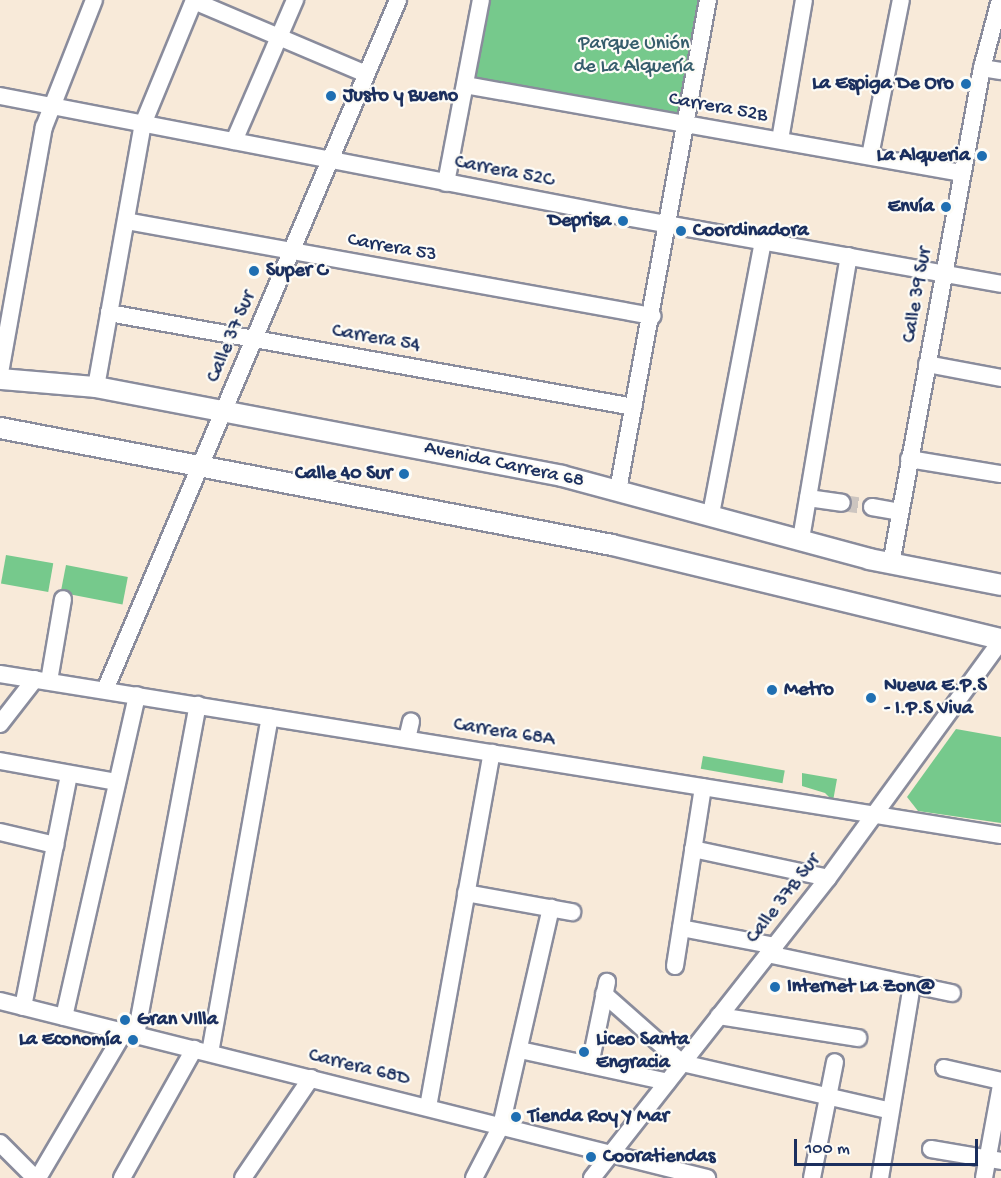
<!DOCTYPE html>
<html>
<head>
<meta charset="utf-8">
<style>
  body { margin:0 }
  #map { position:relative; width:1001px; height:1178px; overflow:hidden; background:#f8ead9; font-family:"Gochi Hand",sans-serif }
  div>[style] { position:absolute }
  [style*='--x'] { left:calc(var(--x)*1px); top:calc(var(--y)*1px); width:calc(var(--w)*1px); rotate:calc(var(--a)*1deg) }
  .green>* { inset:0; background:#76c98c; transform-origin:0 0 }
  .minor-tunnel>* { height:16px; margin-top:-8px; transform-origin:0; background:repeating-linear-gradient(90deg,#ccc5c0 0 16px,transparent 0 24px) }
  .roads { filter:drop-shadow(2px 0 #8a8c9c) drop-shadow(-2px 0 #8a8c9c) drop-shadow(0 2px #8a8c9c) drop-shadow(0 -2px #8a8c9c) }
  .minor>* { height:16px; margin:-8px; padding:0 8px; transform-origin:8px; border-radius:8px; background:#fff }
  .major>* { height:20px; margin:-10px; padding:0 10px; transform-origin:10px; border-radius:10px; background:#fff }
  .dots>* { width:16px; height:16px; translate:-50% -50%; box-sizing:border-box; border:3px solid #fdfcf7; border-radius:50% }
  span { translate:-50% -50%; white-space:nowrap; text-align:center; line-height:1.15; -webkit-text-stroke:4.5px #fdfcf7; paint-order:stroke }
  .park-label { font-size:20px; color:#365d6c }
  .poi-label { font-size:20px; color:#1b2f5e; font-weight:700 }
  .right { translate:-100% -50%; text-align:right }
  .left { translate:0 -50%; text-align:left }
  .street-label { font-size:20px; color:#1b2f5e }
  .scale { position:absolute; left:794px; top:1139px; width:184px; height:27px; box-sizing:border-box; border:3px solid #1b2f5e; border-top:0; padding-left:8px; font-size:18px; line-height:21px; white-space:nowrap; color:#1b2f5e; -webkit-text-stroke:4px #fdfcf7; paint-order:stroke }
</style>
</head>
<body>
<div id="map">
  <div class="green">
    <div style="clip-path:polygon(484px 0,706px 0,683px 120px,468px 83px)"></div>
    <div style="left:6px;top:555px;width:48px;height:29px;rotate:10deg"></div>
    <div style="left:66px;top:565px;width:63px;height:28px;rotate:11deg"></div>
    <div style="clip-path:polygon(956px 729px,1001px 737px,1001px 823px,918px 811px,907px 797px)"></div>
    <div style="left:703px;top:756px;width:83px;height:13px;rotate:10deg"></div>
    <div style="clip-path:polygon(802px 773px,837px 779px,833px 801px,825px 793px,802px 786px)"></div>
  </div>
  <div class="minor-tunnel">
    <div style="--x:842;--y:503;--w:30;--a:8"></div>
  </div>
  <div class="roads">
    <div class="minor">
      <div style="--x:194;--y:1;--w:187;--a:23"></div>
      <div style="--x:982;--y:68;--w:19;--a:9"></div>
      <div style="--x:465;--y:85;--w:505;--a:10.04"></div>
      <div style="--x:0;--y:96;--w:644;--a:10.93"></div>
      <div style="--x:632;--y:218;--w:375;--a:10.1"></div>
      <div style="--x:780;--y:140;--w:142;--a:-80.3"></div>
      <div style="--x:234;--y:141;--w:154;--a:-66.6"></div>
      <div style="--x:870;--y:156;--w:159;--a:-78.8"></div>
      <div style="--x:446;--y:183;--w:186;--a:-79.2"></div>
      <div style="--x:126;--y:221;--w:535;--a:10.24"></div>
      <div style="--x:109;--y:313;--w:533;--a:10.15"></div>
      <div style="--x:927;--y:364;--w:75;--a:10.7"></div>
      <div style="--x:0;--y:373;--w:250;--a:-79.9"></div>
      <div style="--x:44;--y:127;--w:136;--a:-68.5"></div>
      <div style="--x:96;--y:387;--w:267;--a:-79.9"></div>
      <div style="--x:143;--y:124;--w:134;--a:-67.6"></div>
      <div style="--x:909;--y:459;--w:93;--a:9.3"></div>
      <div style="--x:618;--y:490;--w:498;--a:-79.6"></div>
      <div style="--x:808;--y:498;--w:34;--a:8"></div>
      <div style="--x:872;--y:507;--w:28;--a:10"></div>
      <div style="--x:711;--y:514;--w:278;--a:-79.2"></div>
      <div style="--x:801;--y:539;--w:287;--a:-80.4"></div>
      <div style="--x:891;--y:564;--w:504;--a:-79.6"></div>
      <div style="--x:982;--y:68;--w:70;--a:-75.2"></div>
      <div style="--x:0;--y:674;--w:1014;--a:9.14"></div>
      <div style="--x:49;--y:681;--w:83;--a:-80.3"></div>
      <div style="--x:105;--y:690;--w:750;--a:-66.99"></div>
      <div style="--x:0;--y:724;--w:57;--a:-52.1"></div>
      <div style="--x:407;--y:739;--w:18;--a:-77"></div>
      <div style="--x:0;--y:761;--w:119;--a:10.2"></div>
      <div style="--x:0;--y:832;--w:57;--a:13.3"></div>
      <div style="--x:693;--y:849;--w:138;--a:12.1"></div>
      <div style="--x:466;--y:893;--w:108;--a:10.2"></div>
      <div style="--x:681;--y:928;--w:96;--a:10.8"></div>
      <div style="--x:768;--y:954;--w:188;--a:12"></div>
      <div style="--x:675;--y:966;--w:181;--a:-81.1"></div>
      <div style="--x:604;--y:994;--w:104;--a:41.5"></div>
      <div style="--x:682;--y:1063;--w:214;--a:12.9"></div>
      <div style="--x:0;--y:1001;--w:729;--a:14.06"></div>
      <div style="--x:23;--y:1007;--w:237;--a:-78.8"></div>
      <div style="--x:719;--y:1016;--w:141;--a:9"></div>
      <div style="--x:64;--y:1017;--w:330;--a:-77.2"></div>
      <div style="--x:136;--y:1035;--w:336;--a:-79.4"></div>
      <div style="--x:520;--y:1050;--w:151;--a:12.2"></div>
      <div style="--x:210;--y:1053;--w:341;--a:-79.9"></div>
      <div style="--x:590;--y:1065;--w:85;--a:-78.4"></div>
      <div style="--x:944;--y:1068;--w:58;--a:12.8"></div>
      <div style="--x:428;--y:1107;--w:360;--a:-79.8"></div>
      <div style="--x:0;--y:1143;--w:49;--a:45"></div>
      <div style="--x:931;--y:1149;--w:71;--a:9.7"></div>
      <div style="--x:38;--y:1178;--w:169;--a:-59.5"></div>
      <div style="--x:122;--y:1178;--w:148;--a:-60.8"></div>
      <div style="--x:243;--y:1178;--w:121;--a:-55.8"></div>
      <div style="--x:474;--y:1178;--w:59;--a:-62.6"></div>
      <div style="--x:501;--y:1126;--w:224;--a:-77.1"></div>
      <div style="--x:592;--y:1178;--w:382;--a:-51.8"></div>
      <div style="--x:828;--y:878;--w:293;--a:-53.9"></div>
      <div style="--x:812;--y:1178;--w:118;--a:-78.8"></div>
      <div style="--x:880;--y:1178;--w:196;--a:-80.6"></div>
      <div style="--x:984;--y:1178;--w:95;--a:-79.6"></div>
    </div>
    <div class="major">
      <div style="--x:0;--y:379;--w:96;--a:4.8"></div>
      <div style="--x:96;--y:387;--w:474;--a:10.8"></div>
      <div style="--x:562;--y:476;--w:318;--a:15.1"></div>
      <div style="--x:869;--y:559;--w:135;--a:11.1"></div>
      <div style="--x:0;--y:428;--w:623;--a:10.82"></div>
      <div style="--x:612;--y:545;--w:400;--a:13.6"></div>
    </div>
  </div>
  <div class="dots">
    <div style="left:966px;top:84px;background:#1f6fb2"></div>
    <div style="left:331px;top:96px;background:#1f6fb2"></div>
    <div style="left:982px;top:156px;background:#1f6fb2"></div>
    <div style="left:946px;top:207px;background:#1f6fb2"></div>
    <div style="left:623px;top:221px;background:#1f6fb2"></div>
    <div style="left:681px;top:231px;background:#1f6fb2"></div>
    <div style="left:254px;top:271px;background:#1f6fb2"></div>
    <div style="left:404px;top:474px;background:#1f6fb2"></div>
    <div style="left:772px;top:690px;background:#1f6fb2"></div>
    <div style="left:871px;top:698px;background:#1f6fb2"></div>
    <div style="left:775px;top:987px;background:#1f6fb2"></div>
    <div style="left:125px;top:1020px;background:#1f6fb2"></div>
    <div style="left:133px;top:1040px;background:#1f6fb2"></div>
    <div style="left:584px;top:1052px;background:#1f6fb2"></div>
    <div style="left:516px;top:1117px;background:#1f6fb2"></div>
    <div style="left:591px;top:1157px;background:#1f6fb2"></div>
  </div>
  <div class="park-label">
    <span style="left:634px;top:56px">Parque Unión<br>de La Alquería</span>
  </div>
  <div class="poi-label">
    <span class="right" style="left:954px;top:84px">La Espiga De Oro</span>
    <span class="left" style="left:343px;top:96px">Justo y Bueno</span>
    <span class="right" style="left:970px;top:156px">La Alqueria</span>
    <span class="right" style="left:934px;top:207px">Envía</span>
    <span class="right" style="left:611px;top:221px">Deprisa</span>
    <span class="left" style="left:693px;top:231px">Coordinadora</span>
    <span class="left" style="left:266px;top:271px">Super C</span>
    <span class="right" style="left:392px;top:474px">Calle 40 Sur</span>
    <span class="left" style="left:884px;top:698px">Nueva E.P.S<br>- I.P.S Viva</span>
    <span class="left" style="left:784px;top:690px">Metro</span>
    <span class="left" style="left:787px;top:987px">Internet La Zon@</span>
    <span class="left" style="left:137px;top:1020px">Gran VIlla</span>
    <span class="right" style="left:121px;top:1040px">La Economía</span>
    <span class="left" style="left:596px;top:1052px">Liceo Santa<br>Engracia</span>
    <span class="left" style="left:528px;top:1117px">Tienda Roy Y Mar</span>
    <span class="left" style="left:603px;top:1157px">Cooratiendas</span>
  </div>
  <div class="street-label">
    <span style="left:718px;top:108px;rotate:10deg">Carrera 52B</span>
    <span style="left:504px;top:172px;rotate:11deg">Carrera 52C</span>
    <span style="left:392px;top:248px;rotate:10deg">Carrera 53</span>
    <span style="left:918px;top:295px;rotate:-80deg">Calle 39 Sur</span>
    <span style="left:232px;top:337px;rotate:-67deg">Calle 37 Sur</span>
    <span style="left:376px;top:339px;rotate:10deg">Carrera 54</span>
    <span style="left:504px;top:465px;rotate:12deg">Avenida Carrera 68</span>
    <span style="left:504px;top:733px;rotate:9deg">Carrera 68A</span>
    <span style="left:784px;top:899px;rotate:-52deg">Calle 37B Sur</span>
    <span style="left:359px;top:1068px;rotate:14deg">Carrera 68D</span>
  </div>
  <div class="scale">100 m</div>
</div>
</body>
</html>
